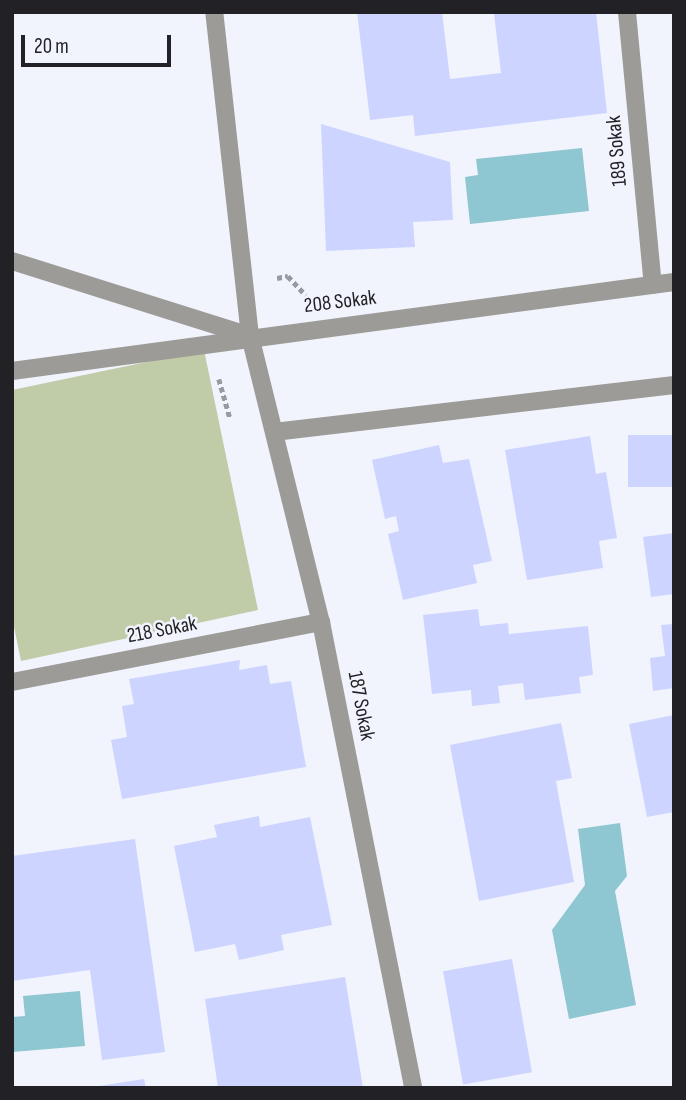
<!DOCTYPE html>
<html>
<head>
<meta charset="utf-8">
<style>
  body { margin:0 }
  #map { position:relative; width:686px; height:1100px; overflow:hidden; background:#f2f4fd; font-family:"Sofia Sans Condensed",sans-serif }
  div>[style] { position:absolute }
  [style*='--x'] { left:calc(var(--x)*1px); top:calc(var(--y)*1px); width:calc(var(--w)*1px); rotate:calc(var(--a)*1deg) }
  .green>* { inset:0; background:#c0cba8 }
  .water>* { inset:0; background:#8ec6d1 }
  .building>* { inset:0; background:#cdd4ff; transform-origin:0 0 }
  .path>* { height:4.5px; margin-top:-2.25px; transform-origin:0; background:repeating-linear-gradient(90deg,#999aa1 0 5px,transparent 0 8.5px) }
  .minor>* { height:18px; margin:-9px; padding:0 9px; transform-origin:9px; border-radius:9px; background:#9c9b97 }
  span { translate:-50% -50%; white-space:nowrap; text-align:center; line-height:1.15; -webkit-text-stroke:5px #f2f4fd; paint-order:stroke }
  .street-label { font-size:21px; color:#222226 }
  .frame { position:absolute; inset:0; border:14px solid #222226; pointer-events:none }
  .scale { position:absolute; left:21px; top:35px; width:150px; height:32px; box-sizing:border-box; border:4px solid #222226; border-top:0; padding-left:9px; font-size:21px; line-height:24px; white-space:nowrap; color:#222226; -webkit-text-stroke:5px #f2f4fd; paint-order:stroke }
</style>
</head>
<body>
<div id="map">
  <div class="green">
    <div style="clip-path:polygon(204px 350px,258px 610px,21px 661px,12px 617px,12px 390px)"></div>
  </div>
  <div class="water">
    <div style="clip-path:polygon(582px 148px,589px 211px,470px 224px,465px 177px,478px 175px,476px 159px)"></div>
    <div style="clip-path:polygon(620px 823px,627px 876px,615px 891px,636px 1005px,569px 1019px,552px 930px,585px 885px,578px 829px)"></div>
    <div style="clip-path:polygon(80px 991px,85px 1046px,12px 1052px,12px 1017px,25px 1016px,23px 996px)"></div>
  </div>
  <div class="building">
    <div style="clip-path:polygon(357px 12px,442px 12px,450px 79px,501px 73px,494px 14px,596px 12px,607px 113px,415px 136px,413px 115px,370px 120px)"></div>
    <div style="clip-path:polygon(321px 124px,450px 162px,453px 220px,413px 222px,415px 247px,326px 251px)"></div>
    <div style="left:674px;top:435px;width:52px;height:46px;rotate:90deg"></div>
    <div style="clip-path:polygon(590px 436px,596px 474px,606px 472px,617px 538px,599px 541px,603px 568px,527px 580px,505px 450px)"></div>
    <div style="clip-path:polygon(439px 445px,443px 463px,469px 459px,492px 561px,473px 565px,477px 583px,403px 600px,388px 534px,399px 531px,396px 516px,385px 519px,372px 460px)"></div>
    <div style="clip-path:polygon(674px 533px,674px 594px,651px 597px,643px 537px)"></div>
    <div style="clip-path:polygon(478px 609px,480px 626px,508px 623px,509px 634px,588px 626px,593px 675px,579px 677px,581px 693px,525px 700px,523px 683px,498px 686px,500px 703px,472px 706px,471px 690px,432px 694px,423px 615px)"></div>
    <div style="clip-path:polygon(674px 624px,674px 688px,653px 691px,650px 658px,665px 656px,661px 625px)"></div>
    <div style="clip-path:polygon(240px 660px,239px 670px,267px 665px,270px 684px,291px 681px,306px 767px,122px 799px,111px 740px,127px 737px,122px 706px,134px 704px,129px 679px)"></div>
    <div style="clip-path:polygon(674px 715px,674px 812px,647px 817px,629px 724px)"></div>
    <div style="clip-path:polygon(561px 723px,572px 778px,556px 781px,574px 882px,479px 901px,450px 745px)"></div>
    <div style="clip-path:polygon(259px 816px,260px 827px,310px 817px,332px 925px,281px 935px,284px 950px,239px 960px,235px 944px,195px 952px,174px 846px,217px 837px,214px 825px)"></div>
    <div style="clip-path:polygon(135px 839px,165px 1052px,102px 1060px,90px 970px,12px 981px,12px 856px)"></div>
    <div style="left:512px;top:959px;width:115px;height:70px;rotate:80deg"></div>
    <div style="clip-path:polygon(345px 977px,363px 1088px,218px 1088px,205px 999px)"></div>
    <div style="clip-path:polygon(144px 1079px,146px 1088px,99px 1088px,99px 1086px)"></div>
  </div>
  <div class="path">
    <div style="--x:277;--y:278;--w:11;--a:-10"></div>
    <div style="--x:288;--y:276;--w:26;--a:47"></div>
    <div style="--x:219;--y:379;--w:41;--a:74.2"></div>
  </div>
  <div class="minor">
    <div style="--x:627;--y:12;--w:274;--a:84.6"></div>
    <div style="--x:12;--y:261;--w:250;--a:17.5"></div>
    <div style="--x:250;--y:336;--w:326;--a:-96.3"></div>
    <div style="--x:250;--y:336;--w:295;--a:76.1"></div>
    <div style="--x:321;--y:622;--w:475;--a:78.8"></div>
    <div style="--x:12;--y:371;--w:668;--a:-7.66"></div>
    <div style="--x:274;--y:432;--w:403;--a:-6.7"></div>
    <div style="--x:12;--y:682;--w:315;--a:-11"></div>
  </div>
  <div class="street-label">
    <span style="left:617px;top:151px;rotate:-95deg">189 Sokak</span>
    <span style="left:340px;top:302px;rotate:-7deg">208 Sokak</span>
    <span style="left:162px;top:630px;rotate:-11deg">218 Sokak</span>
    <span style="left:361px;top:706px;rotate:79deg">187 Sokak</span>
  </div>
  <div class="frame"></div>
  <div class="scale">20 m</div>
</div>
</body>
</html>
